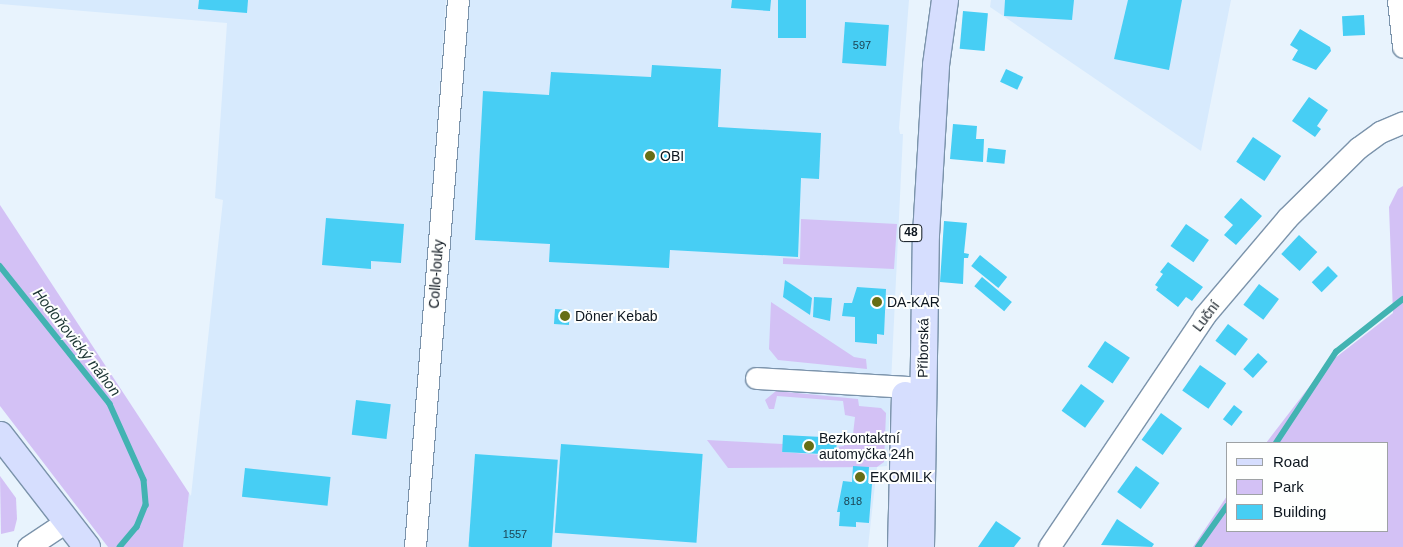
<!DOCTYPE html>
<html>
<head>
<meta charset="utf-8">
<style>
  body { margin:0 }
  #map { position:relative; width:1403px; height:547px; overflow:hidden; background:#e8f3fd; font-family:Helvetica,sans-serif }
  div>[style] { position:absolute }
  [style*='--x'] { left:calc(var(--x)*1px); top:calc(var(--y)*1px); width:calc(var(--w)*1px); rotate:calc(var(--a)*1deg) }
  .built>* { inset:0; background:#d7eafd }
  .green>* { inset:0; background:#d3c1f5 }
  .stream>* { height:5.5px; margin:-2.75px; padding:0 2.75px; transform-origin:2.75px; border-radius:2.75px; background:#42b3b2 }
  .building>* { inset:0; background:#47cef4; transform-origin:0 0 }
  .roads { filter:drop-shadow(1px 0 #7b93ab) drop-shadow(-1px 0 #7b93ab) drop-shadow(0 1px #7b93ab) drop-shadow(0 -1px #7b93ab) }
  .minor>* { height:21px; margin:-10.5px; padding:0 10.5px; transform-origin:10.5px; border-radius:10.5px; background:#fff }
  .major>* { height:26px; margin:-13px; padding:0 13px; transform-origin:13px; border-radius:13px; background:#d6defe }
  .dots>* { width:14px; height:14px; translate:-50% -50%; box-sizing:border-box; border:2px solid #fefffe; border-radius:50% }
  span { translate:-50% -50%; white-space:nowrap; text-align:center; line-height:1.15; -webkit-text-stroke:4px #fefffe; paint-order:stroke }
  .number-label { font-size:11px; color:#1c4454 }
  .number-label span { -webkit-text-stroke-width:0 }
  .shield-label span { padding:1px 4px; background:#fefffe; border:1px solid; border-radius:4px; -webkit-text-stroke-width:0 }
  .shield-label { font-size:12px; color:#0d161f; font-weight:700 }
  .poi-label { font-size:14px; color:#0d161f }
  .left { translate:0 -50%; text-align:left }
  .street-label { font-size:14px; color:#0d161f }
  .water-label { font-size:15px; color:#1b3433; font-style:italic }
  .legend { position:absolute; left:1226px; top:442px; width:162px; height:90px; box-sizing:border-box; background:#fefffe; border:1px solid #9ea2a5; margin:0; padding:6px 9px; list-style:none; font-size:15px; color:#0d161f }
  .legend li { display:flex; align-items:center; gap:10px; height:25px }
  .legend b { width:25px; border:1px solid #9ea2a5 }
</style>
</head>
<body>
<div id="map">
  <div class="built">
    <div style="clip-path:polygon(0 0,446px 0,415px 423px,436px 423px,465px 0,909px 0,899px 128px,900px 134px,903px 134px,887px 466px,877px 467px,868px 547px,183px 547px,189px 493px,191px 496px,223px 200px,215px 198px,227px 23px,0 4px)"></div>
    <div style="clip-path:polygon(991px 0,1231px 0,1201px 151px,990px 7px)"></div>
  </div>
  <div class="green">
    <div style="clip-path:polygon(1403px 186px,1403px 547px,1193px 547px,1227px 496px,1227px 531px,1387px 531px,1387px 443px,1266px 443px,1326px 365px,1393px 313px,1389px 207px,1398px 189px)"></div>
    <div style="clip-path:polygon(0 205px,189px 493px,183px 547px,108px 547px,0 406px)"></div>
    <div style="clip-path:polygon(801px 219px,897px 224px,894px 269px,783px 264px,783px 258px,800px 259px)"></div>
    <div style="clip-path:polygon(771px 302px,854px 357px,866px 359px,867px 369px,778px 360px,769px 349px)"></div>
    <div style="clip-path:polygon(776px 391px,858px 399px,859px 406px,881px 408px,886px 413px,884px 462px,877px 467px,728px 468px,707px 440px,783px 444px,782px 452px,835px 456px,836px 447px,844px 446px,845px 434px,853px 434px,855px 417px,845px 415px,843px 401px,777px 396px,774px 409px,769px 409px,765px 400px)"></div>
    <div style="clip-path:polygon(0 476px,16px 498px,17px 519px,14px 531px,1px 534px)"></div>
  </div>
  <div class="stream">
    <div style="--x:0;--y:266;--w:176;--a:51.4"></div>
    <div style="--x:110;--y:404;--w:83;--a:65.9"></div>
    <div style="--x:144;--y:480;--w:25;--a:85"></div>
    <div style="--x:146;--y:505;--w:24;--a:112"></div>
    <div style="--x:137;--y:527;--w:26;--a:130"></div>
    <div style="--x:1276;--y:443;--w:109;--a:-56.6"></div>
    <div style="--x:1336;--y:352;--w:85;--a:-38.3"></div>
    <div style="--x:1198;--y:547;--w:50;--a:-54.7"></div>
  </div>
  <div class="building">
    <div style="clip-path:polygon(199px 0,248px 0,247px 13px,198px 9px)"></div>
    <div style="clip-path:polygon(732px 0,771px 0,770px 11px,731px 8px)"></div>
    <div style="left:778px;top:0;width:28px;height:38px"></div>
    <div style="clip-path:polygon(1005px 0,1074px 0,1072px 20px,1004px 16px)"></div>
    <div style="clip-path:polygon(1128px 0,1182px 0,1169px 70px,1114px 59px)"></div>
    <div style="left:963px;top:11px;width:25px;height:38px;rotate:5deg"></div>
    <div style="left:1364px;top:15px;width:20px;height:22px;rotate:87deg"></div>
    <div style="left:845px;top:22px;width:44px;height:41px;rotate:4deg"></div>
    <div style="clip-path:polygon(1300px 29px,1330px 47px,1331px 51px,1316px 70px,1292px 60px,1298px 50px,1290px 45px)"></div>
    <div style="clip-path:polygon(652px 65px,721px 69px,718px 127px,821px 133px,819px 179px,801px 178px,798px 257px,670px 250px,669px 268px,549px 262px,550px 244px,475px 240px,483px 91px,549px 95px,551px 72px,651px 77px)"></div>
    <div style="left:1006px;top:69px;width:19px;height:14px;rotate:25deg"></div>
    <div style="clip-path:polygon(1309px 97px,1328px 110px,1317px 126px,1321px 129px,1315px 137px,1292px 121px)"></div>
    <div style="clip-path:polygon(953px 124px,977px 126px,976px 139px,984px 139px,983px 162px,950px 159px)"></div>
    <div style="left:1253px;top:137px;width:34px;height:30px;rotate:34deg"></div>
    <div style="left:988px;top:148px;width:18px;height:14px;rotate:6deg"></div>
    <div style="clip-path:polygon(1241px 198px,1262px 216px,1236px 245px,1224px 235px,1233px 225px,1224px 217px)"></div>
    <div style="clip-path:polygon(326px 218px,404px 224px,401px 263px,371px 261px,371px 269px,322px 265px)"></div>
    <div style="clip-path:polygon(944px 221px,967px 223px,964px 253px,969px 254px,968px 258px,964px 258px,963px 284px,940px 282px)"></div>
    <div style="left:1186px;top:224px;width:28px;height:27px;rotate:35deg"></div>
    <div style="left:1299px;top:235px;width:25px;height:26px;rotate:43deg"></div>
    <div style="left:980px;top:255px;width:35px;height:14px;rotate:39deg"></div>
    <div style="clip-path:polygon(1168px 262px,1203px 287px,1192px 301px,1186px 297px,1178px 307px,1156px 290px,1158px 287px,1155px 285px,1163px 274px,1160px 272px)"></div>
    <div style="left:1328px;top:266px;width:14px;height:23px;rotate:45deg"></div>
    <div style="left:982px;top:277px;width:39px;height:12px;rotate:40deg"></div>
    <div style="clip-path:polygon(785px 280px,812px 298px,810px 315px,783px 297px)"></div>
    <div style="left:1259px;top:284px;width:25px;height:26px;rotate:37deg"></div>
    <div style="clip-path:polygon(857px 287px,886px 289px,884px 335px,877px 334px,877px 344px,855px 342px,855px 317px,842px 316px,844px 303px,852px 303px)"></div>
    <div style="clip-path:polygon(814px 297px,832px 298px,830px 321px,813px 317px)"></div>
    <div style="left:555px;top:309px;width:15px;height:15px;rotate:4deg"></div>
    <div style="left:1228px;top:324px;width:25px;height:21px;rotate:37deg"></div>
    <div style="left:1105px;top:341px;width:30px;height:31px;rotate:34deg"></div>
    <div style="left:1258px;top:353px;width:13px;height:22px;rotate:42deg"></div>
    <div style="left:1200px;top:365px;width:32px;height:31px;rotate:35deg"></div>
    <div style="left:1081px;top:384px;width:29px;height:33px;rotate:36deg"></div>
    <div style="left:356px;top:400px;width:35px;height:35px;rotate:7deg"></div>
    <div style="left:1234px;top:405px;width:11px;height:18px;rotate:38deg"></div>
    <div style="left:1161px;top:413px;width:26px;height:33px;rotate:36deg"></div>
    <div style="left:783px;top:435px;width:54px;height:17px;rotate:3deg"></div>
    <div style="left:561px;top:444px;width:142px;height:89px;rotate:4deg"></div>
    <div style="left:475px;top:454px;width:83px;height:93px;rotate:4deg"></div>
    <div style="clip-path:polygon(853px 466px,869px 467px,868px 483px,872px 484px,869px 523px,856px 522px,856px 527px,839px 526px,840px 512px,837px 512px,843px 481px,852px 482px)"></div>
    <div style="left:1136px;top:466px;width:29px;height:32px;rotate:36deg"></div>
    <div style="left:245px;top:468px;width:86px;height:29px;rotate:6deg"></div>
    <div style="clip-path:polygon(1117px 519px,1154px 544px,1152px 547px,1101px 545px)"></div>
    <div style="clip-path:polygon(996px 521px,1021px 538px,1014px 547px,978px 547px)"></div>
  </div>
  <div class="roads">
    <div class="minor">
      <div style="--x:1398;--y:0;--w:47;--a:83.9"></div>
      <div style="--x:756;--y:378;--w:167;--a:3.4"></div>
      <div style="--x:28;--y:547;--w:47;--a:-33.7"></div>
      <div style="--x:415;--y:547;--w:549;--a:-85.51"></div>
      <div style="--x:1049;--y:547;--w:278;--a:-56.1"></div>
      <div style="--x:1204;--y:316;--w:128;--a:-49.7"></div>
      <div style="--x:1287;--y:218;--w:100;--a:-44.6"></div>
      <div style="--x:1358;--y:148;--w:27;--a:-36"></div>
      <div style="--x:1380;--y:132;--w:25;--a:-23"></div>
    </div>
    <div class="major">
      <div style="--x:0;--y:435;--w:142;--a:52.2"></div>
      <div style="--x:901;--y:547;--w:152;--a:-88.5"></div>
      <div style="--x:921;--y:547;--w:312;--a:-89.1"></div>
      <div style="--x:926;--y:235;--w:170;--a:-86.6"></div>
      <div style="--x:936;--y:65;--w:66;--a:-82.1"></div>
    </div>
  </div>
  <div class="dots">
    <div style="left:650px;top:156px;background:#666e15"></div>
    <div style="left:877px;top:302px;background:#666e15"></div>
    <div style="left:565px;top:316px;background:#666e15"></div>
    <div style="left:809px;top:446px;background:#666e15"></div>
    <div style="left:860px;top:477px;background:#666e15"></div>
  </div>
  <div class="number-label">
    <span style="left:862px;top:45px">597</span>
    <span style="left:853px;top:501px">818</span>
    <span style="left:515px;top:534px">1557</span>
  </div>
  <div class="shield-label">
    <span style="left:911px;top:233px">48</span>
  </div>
  <div class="poi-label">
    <span class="left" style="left:660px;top:156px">OBI</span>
    <span class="left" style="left:887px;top:302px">DA-KAR</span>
    <span class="left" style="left:575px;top:316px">Döner Kebab</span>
    <span class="left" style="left:819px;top:446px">Bezkontaktní<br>automyčka 24h</span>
    <span class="left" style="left:870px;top:477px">EKOMILK</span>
  </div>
  <div class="street-label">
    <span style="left:436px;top:274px;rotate:-86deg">Collo-louky</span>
    <span style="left:1206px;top:316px;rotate:-53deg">Luční</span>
    <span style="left:923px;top:348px;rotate:-89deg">Příborská</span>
  </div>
  <div class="water-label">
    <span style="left:77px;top:342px;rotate:52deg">Hodoňovický náhon</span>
  </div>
  <ul class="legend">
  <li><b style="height:6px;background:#d6defe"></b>Road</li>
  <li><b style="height:14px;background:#d3c1f5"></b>Park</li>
  <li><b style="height:14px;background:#47cef4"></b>Building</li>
  </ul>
</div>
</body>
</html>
